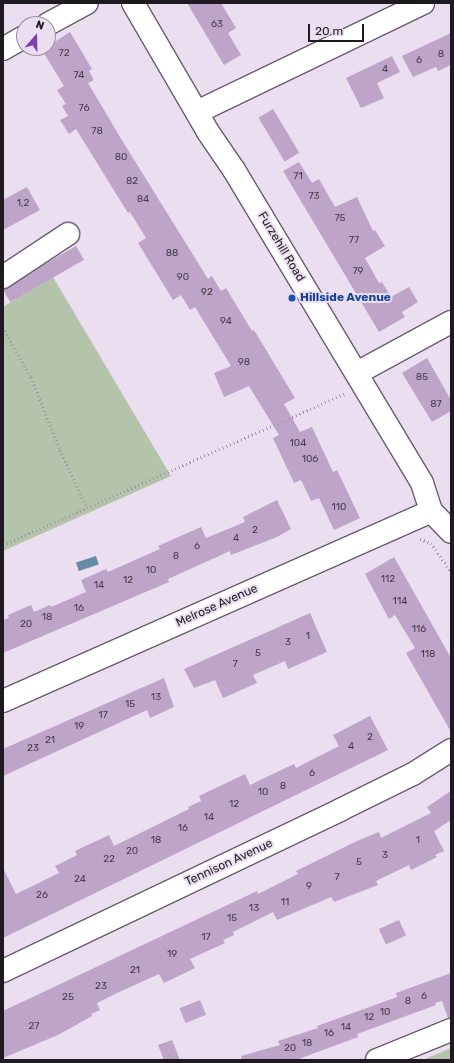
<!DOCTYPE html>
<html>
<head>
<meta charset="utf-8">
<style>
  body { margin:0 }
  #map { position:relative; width:454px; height:1063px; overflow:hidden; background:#ebdef0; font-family:Rubik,sans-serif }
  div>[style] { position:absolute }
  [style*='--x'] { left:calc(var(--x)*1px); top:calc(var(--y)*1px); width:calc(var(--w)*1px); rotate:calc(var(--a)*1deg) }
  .green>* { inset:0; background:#b3c4ab }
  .water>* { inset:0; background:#668ca5; transform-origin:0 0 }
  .building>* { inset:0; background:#bda4c8; transform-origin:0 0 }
  .path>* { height:2.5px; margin-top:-1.25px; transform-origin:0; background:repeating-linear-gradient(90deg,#9f95a3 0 1px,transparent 0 4px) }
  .roads { filter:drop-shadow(1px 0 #685d6d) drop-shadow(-1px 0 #685d6d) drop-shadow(0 1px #685d6d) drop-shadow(0 -1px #685d6d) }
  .minor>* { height:22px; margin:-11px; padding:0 11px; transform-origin:11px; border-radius:11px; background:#fff }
  .dots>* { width:11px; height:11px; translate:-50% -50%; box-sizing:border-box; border:2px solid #ebdef0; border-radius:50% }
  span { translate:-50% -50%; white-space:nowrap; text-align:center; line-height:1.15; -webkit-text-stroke:4px #ebdef0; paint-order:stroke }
  .number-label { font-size:10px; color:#463c4b }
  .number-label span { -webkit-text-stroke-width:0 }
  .street-label { font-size:12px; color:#1f1a21 }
  .transit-label { font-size:12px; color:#164399; font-weight:700 }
  .left { translate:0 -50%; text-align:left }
  .frame { position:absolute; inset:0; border:4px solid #1f1a21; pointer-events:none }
  .north { position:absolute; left:16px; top:16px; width:40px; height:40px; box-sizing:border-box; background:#ebdef0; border:1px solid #99909d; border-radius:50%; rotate:20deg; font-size:11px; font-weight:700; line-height:16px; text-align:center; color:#1f1a21 }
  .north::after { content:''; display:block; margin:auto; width:14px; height:18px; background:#803cb0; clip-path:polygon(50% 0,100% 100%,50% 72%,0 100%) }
  .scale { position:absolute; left:308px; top:24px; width:56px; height:18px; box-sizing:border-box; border:2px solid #1f1a21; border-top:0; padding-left:5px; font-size:12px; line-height:14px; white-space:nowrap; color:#1f1a21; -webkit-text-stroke:3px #ebdef0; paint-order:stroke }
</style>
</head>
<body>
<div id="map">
  <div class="green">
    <div style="clip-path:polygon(53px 277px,171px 476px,3px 551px,3px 307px)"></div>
    <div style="clip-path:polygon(451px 1048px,451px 1060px,426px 1060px,425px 1059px)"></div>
  </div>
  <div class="water">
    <div style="left:96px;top:556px;width:9px;height:21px;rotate:72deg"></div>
  </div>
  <div class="building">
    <div style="clip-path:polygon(187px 3px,221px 3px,236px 28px,228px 33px,241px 55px,224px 65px)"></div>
    <div style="clip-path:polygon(70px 32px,92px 69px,89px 71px,94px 80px,88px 83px,120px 137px,208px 279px,212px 276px,221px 291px,226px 288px,252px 331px,254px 330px,295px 398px,284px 404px,300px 432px,312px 427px,333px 472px,337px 470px,360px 518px,334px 530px,319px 498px,311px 501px,301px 480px,294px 483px,273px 438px,279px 435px,249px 386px,224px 397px,214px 373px,231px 366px,195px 307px,190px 310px,181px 295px,173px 300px,138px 243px,146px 238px,130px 212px,128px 213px,76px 129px,69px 134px,60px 120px,68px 116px,62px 106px,66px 104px,57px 90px,64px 86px,42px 50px)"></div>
    <div style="clip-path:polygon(451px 33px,451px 65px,438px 71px,436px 67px,413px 77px,402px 56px)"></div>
    <div style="clip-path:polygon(392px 56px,400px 72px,377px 83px,384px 98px,361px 108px,346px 78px)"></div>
    <div style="left:273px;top:109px;width:51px;height:17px;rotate:59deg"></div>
    <div style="clip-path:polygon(299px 162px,312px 183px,319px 179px,335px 207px,357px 197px,373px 231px,375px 230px,385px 246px,365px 258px,379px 283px,382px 282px,391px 297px,409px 287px,418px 302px,402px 312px,405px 317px,379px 332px,283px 171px)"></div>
    <div style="clip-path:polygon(27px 187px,40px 210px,3px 230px,3px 200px)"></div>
    <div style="left:76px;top:246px;width:16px;height:85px;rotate:60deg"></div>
    <div style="clip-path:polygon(427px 358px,451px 400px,451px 411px,432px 422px,402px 373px)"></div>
    <div style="clip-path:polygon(277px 500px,291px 529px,277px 537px,231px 555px,230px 551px,168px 579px,169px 582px,3px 653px,3px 620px,9px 618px,8px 615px,31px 605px,34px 612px,50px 605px,51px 607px,86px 592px,81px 580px,106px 569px,108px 572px,160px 549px,158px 546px,201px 527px,206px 538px,245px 522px,243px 517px)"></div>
    <div style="clip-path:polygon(394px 557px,451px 658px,451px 732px,406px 653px,415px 648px,395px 615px,389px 619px,365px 574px)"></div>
    <div style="clip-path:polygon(310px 613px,327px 652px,288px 669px,285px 661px,253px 675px,257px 683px,223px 698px,215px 680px,194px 688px,184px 669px)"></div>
    <div style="clip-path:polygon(164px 678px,174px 707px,150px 718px,147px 710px,3px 776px,3px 749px)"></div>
    <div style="clip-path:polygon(370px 716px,388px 750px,3px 938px,3px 868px,16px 894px,59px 873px,55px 866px,77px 855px,75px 851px,109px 835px,114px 846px,189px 809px,188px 807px,201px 801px,199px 796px,245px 774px,250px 785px,294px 764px,296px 768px,339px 746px,333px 735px)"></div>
    <div style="clip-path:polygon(451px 791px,451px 820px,434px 831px,444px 851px,435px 855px,437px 857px,411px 870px,409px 865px,376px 881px,378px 885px,334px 902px,331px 897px,277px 920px,273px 912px,233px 932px,234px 935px,223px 940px,225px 943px,190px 959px,195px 968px,164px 983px,159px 974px,117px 993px,97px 1003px,100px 1010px,91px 1014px,92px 1016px,58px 1035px,3px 1058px,3px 1011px,257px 891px,258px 894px,298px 874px,296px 871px,357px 841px,379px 832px,381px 838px,431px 813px,427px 807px)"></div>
    <div style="left:399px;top:920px;width:17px;height:22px;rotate:66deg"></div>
    <div style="clip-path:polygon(451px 973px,451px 1018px,448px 1018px,442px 1001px,435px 1003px,436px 1005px,357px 1034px,358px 1037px,296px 1060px,242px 1060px,241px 1056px,280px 1045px,278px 1041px,318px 1028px,317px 1026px,397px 997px,396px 993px)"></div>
    <div style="left:200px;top:1000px;width:16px;height:22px;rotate:68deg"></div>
    <div style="clip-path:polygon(172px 1040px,180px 1060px,164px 1060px,158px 1045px)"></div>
  </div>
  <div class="path">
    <div style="--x:3;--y:327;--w:57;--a:60.8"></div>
    <div style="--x:31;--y:377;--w:79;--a:68.3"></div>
    <div style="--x:60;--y:450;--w:63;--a:64.7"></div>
    <div style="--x:420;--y:539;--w:12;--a:20"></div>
    <div style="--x:431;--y:543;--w:35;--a:55"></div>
    <div style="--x:3;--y:545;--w:375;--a:-23.9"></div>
  </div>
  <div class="roads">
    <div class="minor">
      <div style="--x:133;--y:3;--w:149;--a:59.8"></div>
      <div style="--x:208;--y:132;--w:46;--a:55.6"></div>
      <div style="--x:234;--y:170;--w:365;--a:59"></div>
      <div style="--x:422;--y:483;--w:29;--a:72"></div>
      <div style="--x:431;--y:511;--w:29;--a:46"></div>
      <div style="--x:48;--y:24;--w:44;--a:-28.3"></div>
      <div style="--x:3;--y:49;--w:24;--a:-30"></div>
      <div style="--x:197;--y:112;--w:251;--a:-25.7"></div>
      <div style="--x:3;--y:277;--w:78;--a:-33.5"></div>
      <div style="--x:357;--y:373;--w:107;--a:-28.5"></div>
      <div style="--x:3;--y:701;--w:468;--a:-23.9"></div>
      <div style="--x:3;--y:971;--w:373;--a:-25.5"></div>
      <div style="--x:340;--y:810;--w:81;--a:-26.3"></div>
      <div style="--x:413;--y:774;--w:45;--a:-32.3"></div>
      <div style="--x:377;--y:1060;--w:80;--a:-22.1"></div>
    </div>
  </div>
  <div class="dots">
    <div style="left:292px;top:298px;background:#1a4fb4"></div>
  </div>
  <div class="number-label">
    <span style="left:217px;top:25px">63</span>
    <span style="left:64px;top:54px">72</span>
    <span style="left:441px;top:55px">8</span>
    <span style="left:419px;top:61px">6</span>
    <span style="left:385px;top:70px">4</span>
    <span style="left:79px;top:76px">74</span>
    <span style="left:84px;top:109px">76</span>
    <span style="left:97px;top:132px">78</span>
    <span style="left:121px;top:158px">80</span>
    <span style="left:298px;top:177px">71</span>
    <span style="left:132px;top:182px">82</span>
    <span style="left:314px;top:197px">73</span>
    <span style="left:143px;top:200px">84</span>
    <span style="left:23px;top:204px">1,2</span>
    <span style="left:340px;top:219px">75</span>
    <span style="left:354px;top:241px">77</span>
    <span style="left:172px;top:254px">88</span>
    <span style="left:358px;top:272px">79</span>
    <span style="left:183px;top:278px">90</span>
    <span style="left:207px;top:293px">92</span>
    <span style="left:226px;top:322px">94</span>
    <span style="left:244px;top:363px">98</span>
    <span style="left:422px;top:378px">85</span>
    <span style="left:436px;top:405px">87</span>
    <span style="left:298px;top:444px">104</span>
    <span style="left:310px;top:460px">106</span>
    <span style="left:339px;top:508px">110</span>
    <span style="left:255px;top:531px">2</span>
    <span style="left:236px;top:539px">4</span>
    <span style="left:197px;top:547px">6</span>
    <span style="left:176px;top:557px">8</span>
    <span style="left:151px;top:571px">10</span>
    <span style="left:388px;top:580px">112</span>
    <span style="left:128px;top:581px">12</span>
    <span style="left:99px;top:586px">14</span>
    <span style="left:400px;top:602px">114</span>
    <span style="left:79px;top:609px">16</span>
    <span style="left:47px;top:618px">18</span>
    <span style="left:26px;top:625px">20</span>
    <span style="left:419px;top:630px">116</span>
    <span style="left:308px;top:637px">1</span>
    <span style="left:288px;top:643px">3</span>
    <span style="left:258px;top:654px">5</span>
    <span style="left:428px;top:655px">118</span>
    <span style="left:235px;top:665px">7</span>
    <span style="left:156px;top:698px">13</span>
    <span style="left:130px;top:705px">15</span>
    <span style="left:103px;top:716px">17</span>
    <span style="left:79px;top:727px">19</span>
    <span style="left:370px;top:738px">2</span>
    <span style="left:50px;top:741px">21</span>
    <span style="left:351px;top:747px">4</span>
    <span style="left:33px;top:749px">23</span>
    <span style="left:312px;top:774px">6</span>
    <span style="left:283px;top:787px">8</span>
    <span style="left:263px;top:793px">10</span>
    <span style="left:234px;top:805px">12</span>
    <span style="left:209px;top:818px">14</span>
    <span style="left:183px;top:829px">16</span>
    <span style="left:156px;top:841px">18</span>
    <span style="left:418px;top:841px">1</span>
    <span style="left:132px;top:852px">20</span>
    <span style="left:385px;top:856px">3</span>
    <span style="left:109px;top:860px">22</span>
    <span style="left:359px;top:863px">5</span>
    <span style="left:337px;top:878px">7</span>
    <span style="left:80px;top:880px">24</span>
    <span style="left:309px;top:887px">9</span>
    <span style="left:42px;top:896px">26</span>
    <span style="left:285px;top:903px">11</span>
    <span style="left:254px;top:909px">13</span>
    <span style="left:232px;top:919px">15</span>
    <span style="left:206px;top:938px">17</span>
    <span style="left:172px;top:955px">19</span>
    <span style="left:135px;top:971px">21</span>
    <span style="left:101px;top:987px">23</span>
    <span style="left:424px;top:997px">6</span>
    <span style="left:68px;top:998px">25</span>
    <span style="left:408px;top:1002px">8</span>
    <span style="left:385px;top:1013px">10</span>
    <span style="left:369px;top:1018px">12</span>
    <span style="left:34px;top:1027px">27</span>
    <span style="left:346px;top:1028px">14</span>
    <span style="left:329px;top:1034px">16</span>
    <span style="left:307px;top:1044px">18</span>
    <span style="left:290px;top:1049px">20</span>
  </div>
  <div class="street-label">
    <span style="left:281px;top:247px;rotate:59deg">Furzehill Road</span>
    <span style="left:217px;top:606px;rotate:-24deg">Melrose Avenue</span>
    <span style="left:229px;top:863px;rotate:-25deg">Tennison Avenue</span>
  </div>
  <div class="transit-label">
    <span class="left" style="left:300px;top:298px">Hillside Avenue</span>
  </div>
  <div class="frame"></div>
  <div class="north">N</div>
  <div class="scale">20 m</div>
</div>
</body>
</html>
